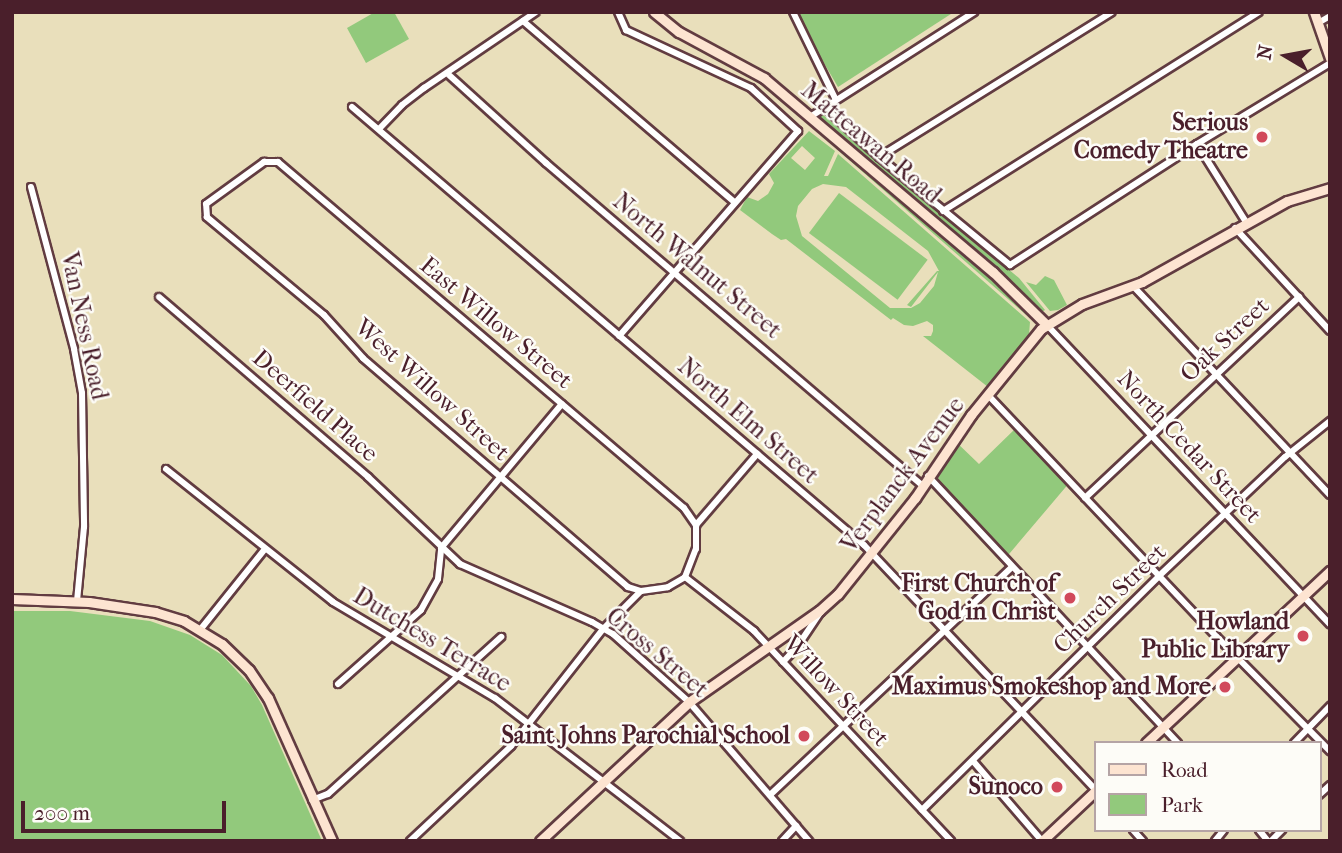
<!DOCTYPE html>
<html>
<head>
<meta charset="utf-8">
<style>
  body { margin:0 }
  #map { position:relative; width:1342px; height:853px; overflow:hidden; background:#e9dfbb; font-family:"IM FELL French Canon",serif }
  div>[style] { position:absolute }
  [style*='--x'] { left:calc(var(--x)*1px); top:calc(var(--y)*1px); width:calc(var(--w)*1px); rotate:calc(var(--a)*1deg) }
  .green>* { inset:0; background:#92c97c; transform-origin:0 0 }
  .roads { filter:drop-shadow(2px 0 #623c41) drop-shadow(-2px 0 #623c41) drop-shadow(0 2px #623c41) drop-shadow(0 -2px #623c41) }
  .street>* { height:6px; margin:-3px; padding:0 3px; transform-origin:3px; border-radius:3px; background:#fff }
  .secondary>* { height:9px; margin:-4.5px; padding:0 4.5px; transform-origin:4.5px; border-radius:4.5px; background:#fde4d1 }
  .dots>* { width:19px; height:19px; translate:-50% -50%; box-sizing:border-box; border:4px solid #fdfcf7; border-radius:50% }
  span { translate:-50% -50%; white-space:nowrap; text-align:center; line-height:1.15; -webkit-text-stroke:5px #fdfcf7; paint-order:stroke }
  .poi-label { font-size:24px; color:#4a1f2b; font-weight:700 }
  .right { translate:-100% -50%; text-align:right }
  .street-label { font-size:24px; color:#4a1f2b }
  .frame { position:absolute; inset:0; border:14px solid #4a1f2b; pointer-events:none }
  .legend { position:absolute; left:1094px; top:741px; width:228px; height:91px; box-sizing:border-box; background:#fdfcf7; border:2px solid #b5a4a5; margin:0; padding:9px 12px; list-style:none; font-size:21px; color:#4a1f2b }
  .legend li { display:flex; align-items:center; gap:14px; height:35px }
  .legend b { width:35px; border:2px solid #b5a4a5 }
  .north { position:absolute; left:1251px; top:21px; width:70px; height:70px; -webkit-text-stroke:5px #fdfcf7; paint-order:stroke; rotate:280deg; font-size:19px; font-weight:700; line-height:28px; text-align:center; color:#4a1f2b }
  .north::after { content:''; display:block; margin:auto; width:24px; height:32px; background:#4a1f2b; clip-path:polygon(50% 0,100% 100%,50% 72%,0 100%) }
  .scale { position:absolute; left:21px; top:801px; width:205px; height:32px; box-sizing:border-box; border:4px solid #4a1f2b; border-top:0; padding-left:9px; font-size:21px; line-height:24px; white-space:nowrap; color:#4a1f2b; -webkit-text-stroke:5px #fdfcf7; paint-order:stroke }
</style>
</head>
<body>
<div id="map">
  <div class="green">
    <div style="clip-path:polygon(375px 12px,394px 12px,409px 39px,366px 63px,347px 28px)"></div>
    <div style="clip-path:polygon(794px 12px,954px 12px,838px 87px)"></div>
    <div style="clip-path:polygon(821px 113px,1019px 278px,1045px 310px,1040px 313px,994px 267px,821px 122px)"></div>
    <div style="clip-path:polygon(evenodd,809px 131px,835px 151px,824px 176px,828px 176px,838px 154px,1030px 322px,1029px 335px,988px 387px,923px 336px,931px 336px,933px 331px,933px 325px,927px 321px,913px 326px,904px 325px,893px 318px,891px 320px,786px 239px,781px 240px,772px 234px,740px 210px,747px 197px,758px 201px,768px 194px,774px 183px,769px 174px,809px 131px,802px 146px,815px 158px,805px 170px,791px 158px,802px 146px,809px 131px,823px 184px,846px 187px,928px 251px,939px 271px,937px 271px,907px 305px,911px 307px,938px 272px,934px 286px,920px 303px,911px 308px,890px 308px,802px 236px,796px 216px,798px 206px,812px 189px,823px 184px)"></div>
    <div style="clip-path:polygon(844px 151px,991px 275px,1031px 319px,840px 152px)"></div>
    <div style="left:839px;top:193px;width:111px;height:50px;rotate:37deg"></div>
    <div style="clip-path:polygon(1045px 276px,1054px 280px,1067px 305px,1058px 310px,1050px 311px,1026px 282px,1036px 285px)"></div>
    <div style="clip-path:polygon(1017px 427px,1070px 482px,1004px 560px,928px 476px,953px 439px,979px 464px)"></div>
    <div style="clip-path:polygon(12px 611px,70px 611px,150px 621px,190px 635px,222px 655px,251px 686px,262px 705px,322px 841px,12px 841px)"></div>
  </div>
  <div class="roads">
    <div class="street">
      <div style="--x:618;--y:12;--w:20;--a:66"></div>
      <div style="--x:626;--y:30;--w:138;--a:24.9"></div>
      <div style="--x:751;--y:88;--w:64;--a:42.5"></div>
      <div style="--x:798;--y:131;--w:272;--a:131.1"></div>
      <div style="--x:793;--y:12;--w:96;--a:64"></div>
      <div style="--x:523;--y:21;--w:279;--a:40.6"></div>
      <div style="--x:1318;--y:23;--w:14;--a:-30"></div>
      <div style="--x:449;--y:75;--w:131;--a:42.2"></div>
      <div style="--x:546;--y:163;--w:495;--a:40.6"></div>
      <div style="--x:823;--y:106;--w:76;--a:42.3"></div>
      <div style="--x:879;--y:157;--w:170;--a:39.5"></div>
      <div style="--x:1010;--y:265;--w:223;--a:-32.9"></div>
      <div style="--x:1197;--y:144;--w:156;--a:-31.3"></div>
      <div style="--x:352;--y:107;--w:674;--a:40.55"></div>
      <div style="--x:864;--y:545;--w:336;--a:46.6"></div>
      <div style="--x:810;--y:117;--w:195;--a:-32.6"></div>
      <div style="--x:379;--y:129;--w:33;--a:-46"></div>
      <div style="--x:402;--y:105;--w:28;--a:-38"></div>
      <div style="--x:424;--y:88;--w:135;--a:-34.2"></div>
      <div style="--x:1197;--y:144;--w:92;--a:57.9"></div>
      <div style="--x:879;--y:157;--w:274;--a:-31.9"></div>
      <div style="--x:31;--y:187;--w:168;--a:75.1"></div>
      <div style="--x:74;--y:349;--w:45;--a:79.7"></div>
      <div style="--x:82;--y:393;--w:134;--a:89.1"></div>
      <div style="--x:84;--y:527;--w:74;--a:95.4"></div>
      <div style="--x:943;--y:211;--w:373;--a:-32.2"></div>
      <div style="--x:1235;--y:228;--w:140;--a:47.3"></div>
      <div style="--x:1133;--y:286;--w:287;--a:46.7"></div>
      <div style="--x:159;--y:297;--w:276;--a:40.7"></div>
      <div style="--x:368;--y:477;--w:127;--a:43.4"></div>
      <div style="--x:460;--y:564;--w:144;--a:23.7"></div>
      <div style="--x:592;--y:622;--w:24;--a:30"></div>
      <div style="--x:613;--y:634;--w:102;--a:41.8"></div>
      <div style="--x:689;--y:702;--w:184;--a:49.2"></div>
      <div style="--x:1047;--y:325;--w:412;--a:46.6"></div>
      <div style="--x:988;--y:395;--w:333;--a:46.6"></div>
      <div style="--x:1217;--y:637;--w:161;--a:45.3"></div>
      <div style="--x:166;--y:469;--w:213;--a:38.5"></div>
      <div style="--x:333;--y:602;--w:188;--a:30.7"></div>
      <div style="--x:495;--y:698;--w:234;--a:37.7"></div>
      <div style="--x:928;--y:476;--w:366;--a:46.9"></div>
      <div style="--x:1085;--y:498;--w:294;--a:-43.2"></div>
      <div style="--x:441;--y:548;--w:188;--a:-50"></div>
      <div style="--x:685;--y:577;--w:88;--a:38"></div>
      <div style="--x:754;--y:631;--w:288;--a:46.8"></div>
      <div style="--x:641;--y:591;--w:14;--a:-163"></div>
      <div style="--x:628;--y:587;--w:350;--a:-139.2"></div>
      <div style="--x:363;--y:358;--w:58;--a:-132.2"></div>
      <div style="--x:324;--y:315;--w:153;--a:-140.1"></div>
      <div style="--x:207;--y:217;--w:13;--a:-94"></div>
      <div style="--x:206;--y:204;--w:72;--a:-35.9"></div>
      <div style="--x:264;--y:162;--w:14;--a:0"></div>
      <div style="--x:278;--y:162;--w:533;--a:40.44"></div>
      <div style="--x:684;--y:508;--w:21;--a:55"></div>
      <div style="--x:200;--y:630;--w:104;--a:-51.3"></div>
      <div style="--x:783;--y:662;--w:21;--a:-47"></div>
      <div style="--x:797;--y:647;--w:45;--a:-56"></div>
      <div style="--x:338;--y:684;--w:111;--a:-41.7"></div>
      <div style="--x:421;--y:610;--w:35;--a:-61"></div>
      <div style="--x:438;--y:579;--w:31;--a:-84"></div>
      <div style="--x:1294;--y:743;--w:52;--a:-45.8"></div>
      <div style="--x:973;--y:761;--w:106;--a:49.2"></div>
      <div style="--x:770;--y:795;--w:331;--a:-43.3"></div>
      <div style="--x:1319;--y:795;--w:15;--a:-42"></div>
      <div style="--x:312;--y:800;--w:17;--a:-21"></div>
      <div style="--x:328;--y:794;--w:234;--a:-42.2"></div>
      <div style="--x:922;--y:810;--w:333;--a:-44.6"></div>
      <div style="--x:1159;--y:576;--w:173;--a:-43.4"></div>
      <div style="--x:1285;--y:457;--w:58;--a:-38.7"></div>
      <div style="--x:1133;--y:830;--w:15;--a:48"></div>
      <div style="--x:1259;--y:830;--w:14;--a:51"></div>
      <div style="--x:410;--y:841;--w:139;--a:-43.2"></div>
      <div style="--x:511;--y:746;--w:150;--a:-51.8"></div>
      <div style="--x:604;--y:628;--w:52;--a:-45"></div>
      <div style="--x:641;--y:591;--w:27;--a:-8"></div>
      <div style="--x:668;--y:587;--w:20;--a:-30"></div>
      <div style="--x:685;--y:577;--w:30;--a:-69"></div>
      <div style="--x:696;--y:549;--w:24;--a:-90"></div>
      <div style="--x:696;--y:525;--w:94;--a:-49.3"></div>
      <div style="--x:782;--y:841;--w:21;--a:-47"></div>
      <div style="--x:1215;--y:841;--w:14;--a:-51"></div>
      <div style="--x:1271;--y:841;--w:16;--a:-45"></div>
    </div>
    <div class="secondary">
      <div style="--x:654;--y:12;--w:32;--a:39"></div>
      <div style="--x:679;--y:32;--w:97;--a:28.4"></div>
      <div style="--x:764;--y:78;--w:300;--a:40.3"></div>
      <div style="--x:993;--y:272;--w:76;--a:44.5"></div>
      <div style="--x:1314;--y:12;--w:49;--a:70.8"></div>
      <div style="--x:12;--y:599;--w:77;--a:2.2"></div>
      <div style="--x:89;--y:602;--w:67;--a:8.6"></div>
      <div style="--x:155;--y:612;--w:30;--a:17"></div>
      <div style="--x:184;--y:621;--w:44;--a:31.2"></div>
      <div style="--x:222;--y:644;--w:37;--a:44"></div>
      <div style="--x:249;--y:670;--w:34;--a:56"></div>
      <div style="--x:268;--y:698;--w:157;--a:65.9"></div>
      <div style="--x:1146;--y:743;--w:252;--a:-43.1"></div>
      <div style="--x:540;--y:841;--w:204;--a:-43"></div>
      <div style="--x:689;--y:702;--w:159;--a:-35"></div>
      <div style="--x:819;--y:611;--w:25;--a:-42"></div>
      <div style="--x:838;--y:594;--w:123;--a:-51.3"></div>
      <div style="--x:915;--y:498;--w:100;--a:-56"></div>
      <div style="--x:971;--y:415;--w:111;--a:-50.9"></div>
      <div style="--x:1041;--y:329;--w:48;--a:-31.4"></div>
      <div style="--x:1082;--y:304;--w:64;--a:-20.1"></div>
      <div style="--x:1142;--y:282;--w:166;--a:-29.2"></div>
      <div style="--x:1287;--y:201;--w:45;--a:-16.8"></div>
      <div style="--x:1042;--y:841;--w:73;--a:-43.3"></div>
    </div>
  </div>
  <div class="dots">
    <div style="left:1262px;top:137px;background:#d1495b"></div>
    <div style="left:1070px;top:598px;background:#d1495b"></div>
    <div style="left:1303px;top:636px;background:#d1495b"></div>
    <div style="left:1225px;top:687px;background:#d1495b"></div>
    <div style="left:804px;top:736px;background:#d1495b"></div>
    <div style="left:1057px;top:787px;background:#d1495b"></div>
  </div>
  <div class="poi-label">
    <span class="right" style="left:1248px;top:137px">Serious<br>Comedy Theatre</span>
    <span class="right" style="left:1056px;top:598px">First Church of<br>God in Christ</span>
    <span class="right" style="left:1289px;top:636px">Howland<br>Public Library</span>
    <span class="right" style="left:1211px;top:687px">Maximus Smokeshop and More</span>
    <span class="right" style="left:790px;top:736px">Saint Johns Parochial School</span>
    <span class="right" style="left:1043px;top:787px">Sunoco</span>
  </div>
  <div class="street-label">
    <span style="left:871px;top:143px;rotate:40deg">Matteawan Road</span>
    <span style="left:697px;top:266px;rotate:40deg">North Walnut Street</span>
    <span style="left:496px;top:323px;rotate:40deg">East Willow Street</span>
    <span style="left:84px;top:326px;rotate:78deg">Van Ness Road</span>
    <span style="left:1225px;top:340px;rotate:-43deg">Oak Street</span>
    <span style="left:432px;top:390px;rotate:42deg">West Willow Street</span>
    <span style="left:315px;top:406px;rotate:41deg">Deerfield Place</span>
    <span style="left:748px;top:421px;rotate:41deg">North Elm Street</span>
    <span style="left:1189px;top:447px;rotate:47deg">North Cedar Street</span>
    <span style="left:903px;top:475px;rotate:-53deg">Verplanck Avenue</span>
    <span style="left:1110px;top:599px;rotate:-44deg">Church Street</span>
    <span style="left:432px;top:640px;rotate:31deg">Dutchess Terrace</span>
    <span style="left:657px;top:653px;rotate:40deg">Cross Street</span>
    <span style="left:836px;top:691px;rotate:47deg">Willow Street</span>
  </div>
  <div class="frame"></div>
  <ul class="legend">
  <li><b style="height:9px;background:#fde4d1"></b>Road</li>
  <li><b style="height:19px;background:#92c97c"></b>Park</li>
  </ul>
  <div class="north">N</div>
  <div class="scale">200 m</div>
</div>
</body>
</html>
